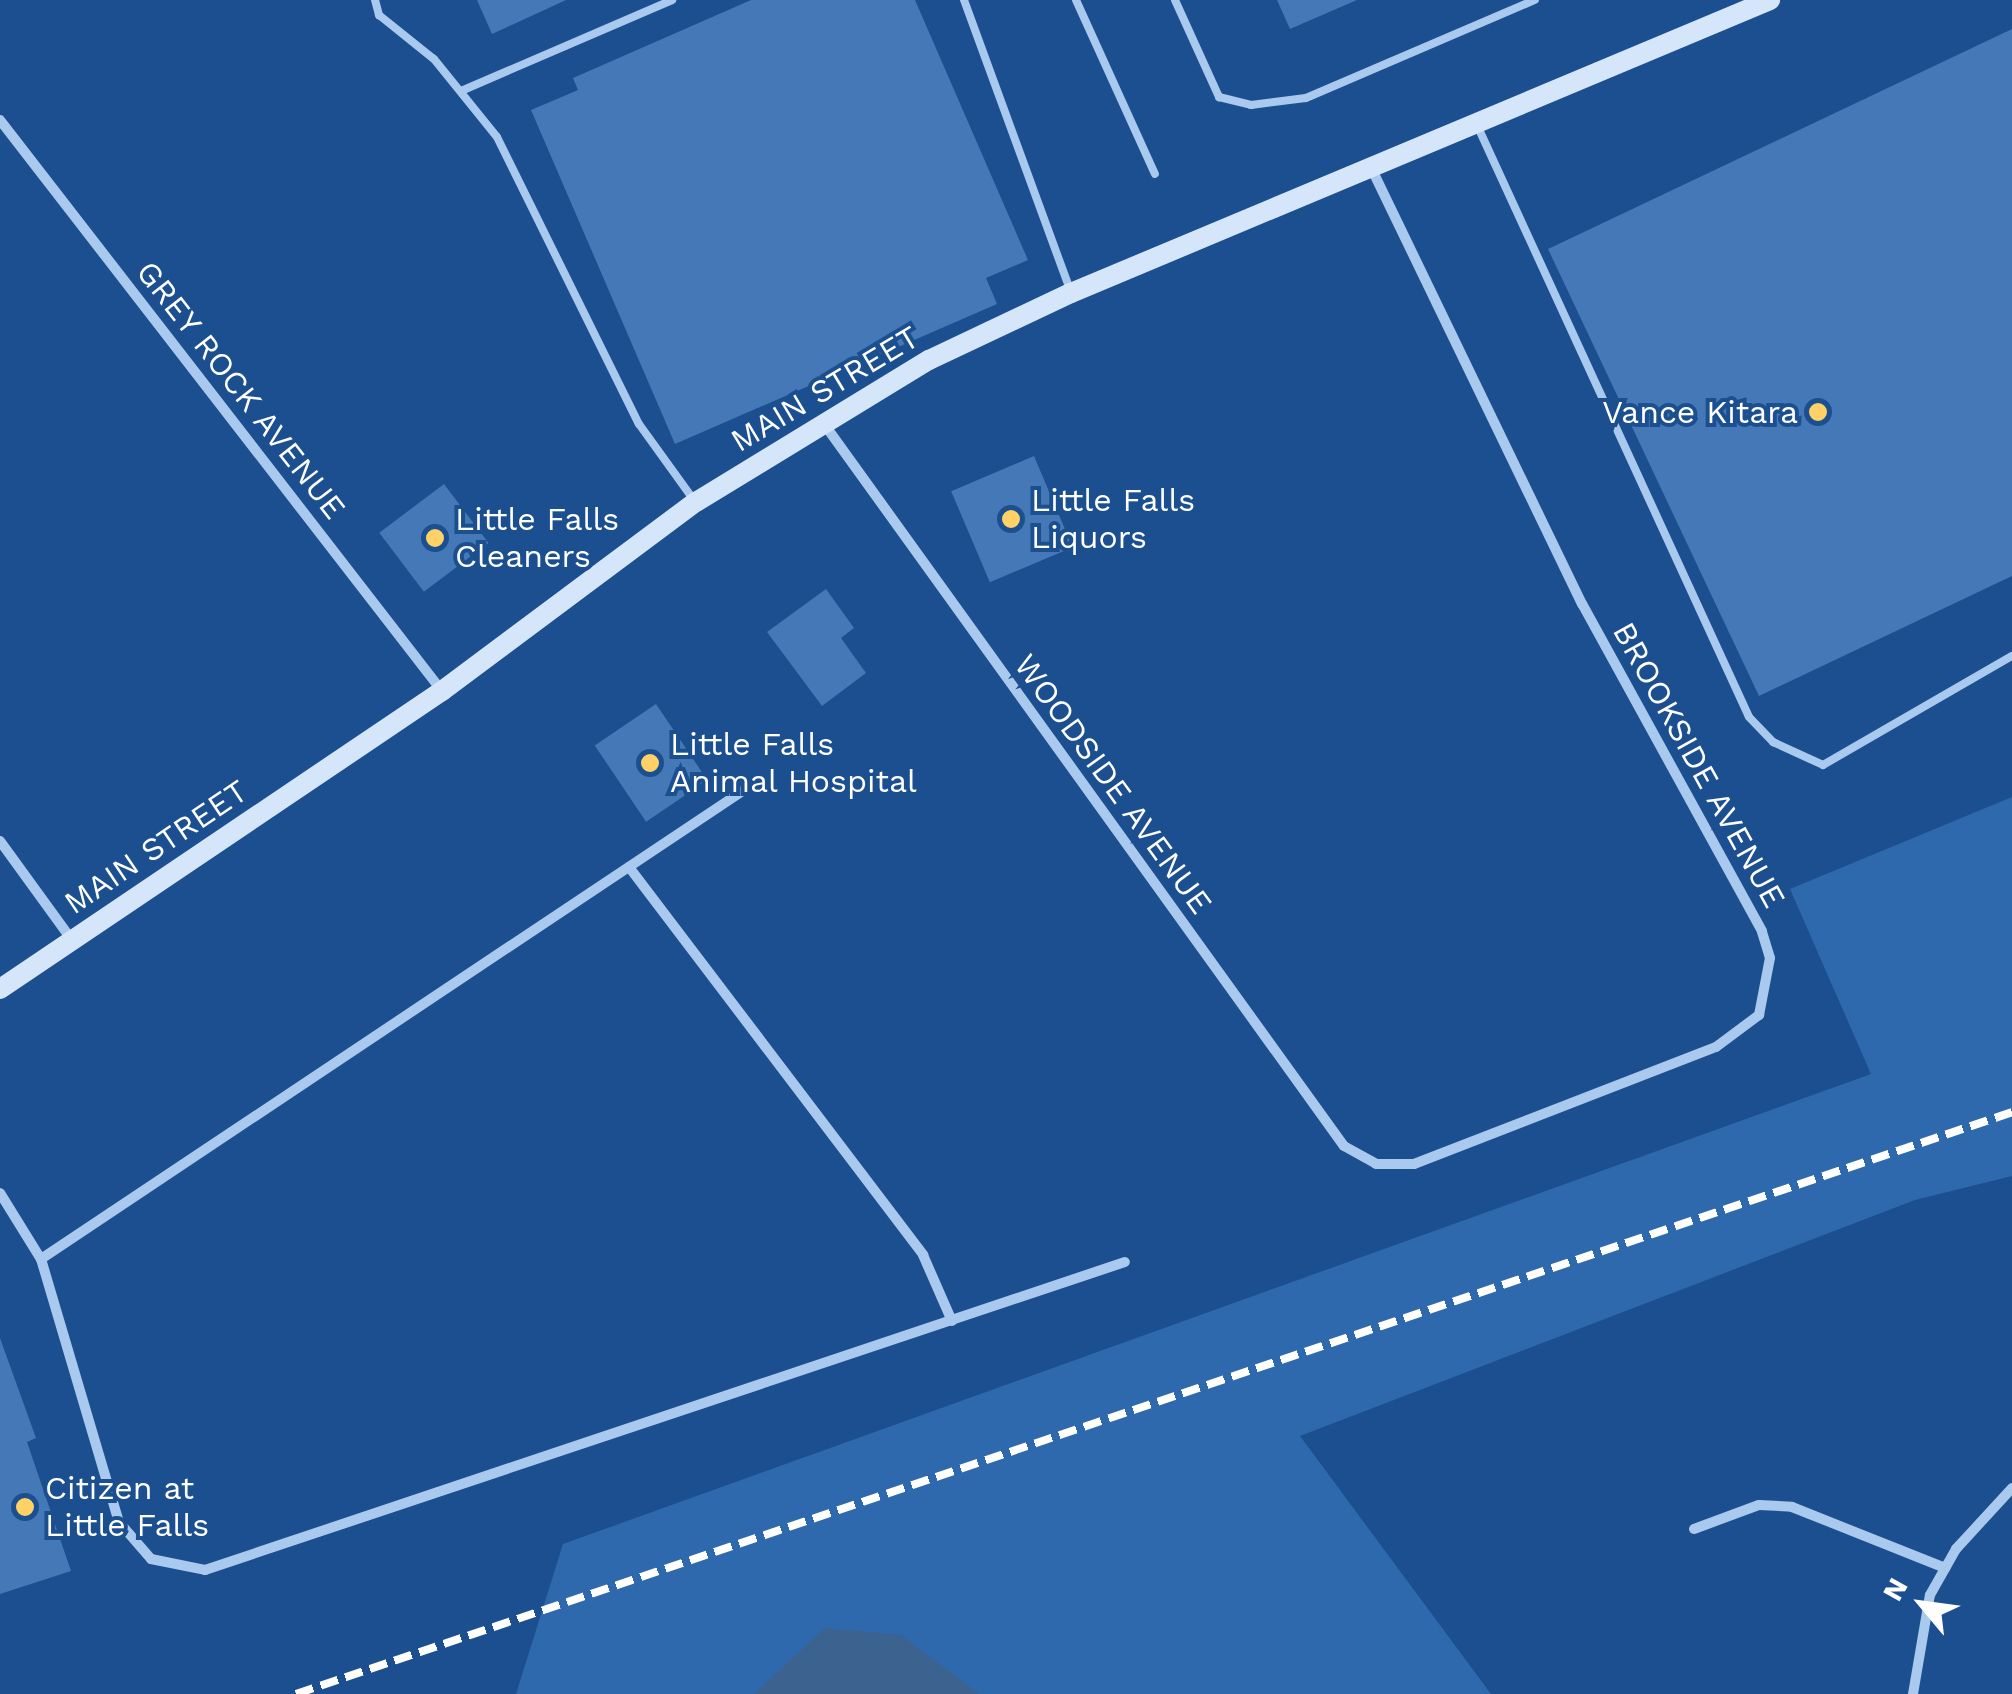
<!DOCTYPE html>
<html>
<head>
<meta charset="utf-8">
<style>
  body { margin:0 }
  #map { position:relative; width:2012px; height:1694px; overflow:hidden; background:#1b4f8f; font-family:"Work Sans",sans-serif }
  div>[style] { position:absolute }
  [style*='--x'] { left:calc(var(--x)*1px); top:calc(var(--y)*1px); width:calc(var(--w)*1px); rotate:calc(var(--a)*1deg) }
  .green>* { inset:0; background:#2e69ad }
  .water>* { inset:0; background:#3c6290 }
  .building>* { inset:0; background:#4478b7; transform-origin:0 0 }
  .lane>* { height:8px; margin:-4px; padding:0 4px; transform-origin:4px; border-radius:4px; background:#a9c9ee }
  .street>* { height:10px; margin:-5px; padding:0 5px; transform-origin:5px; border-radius:5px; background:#a9c9ee }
  .secondary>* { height:20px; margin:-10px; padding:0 10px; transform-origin:10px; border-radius:10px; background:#d6e6fa }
  .rail>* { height:8px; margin-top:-4px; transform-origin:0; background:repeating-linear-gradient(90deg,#fff 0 18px,transparent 0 26px) }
  .dots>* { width:28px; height:28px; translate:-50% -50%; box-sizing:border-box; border:5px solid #1b4f8f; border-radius:50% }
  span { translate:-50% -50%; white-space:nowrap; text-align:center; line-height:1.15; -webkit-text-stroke:8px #1b4f8f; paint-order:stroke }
  .street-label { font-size:32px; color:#fff }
  .poi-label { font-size:32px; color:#fff }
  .right { translate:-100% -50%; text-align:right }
  .left { translate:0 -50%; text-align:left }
  .north { position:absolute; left:1872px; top:1554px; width:100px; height:100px; -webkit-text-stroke:8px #1b4f8f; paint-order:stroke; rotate:299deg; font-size:28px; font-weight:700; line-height:40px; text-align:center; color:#fff }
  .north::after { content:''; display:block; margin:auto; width:35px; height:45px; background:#fff; clip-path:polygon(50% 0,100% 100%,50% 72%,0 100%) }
</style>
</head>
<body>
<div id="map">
  <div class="green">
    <div style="clip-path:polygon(2012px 797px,2012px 1176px,1915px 1200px,1300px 1436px,1491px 1694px,516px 1694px,563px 1544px,1871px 1074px,1790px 889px)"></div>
  </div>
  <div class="water">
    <div style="clip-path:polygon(825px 1628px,901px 1635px,979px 1694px,754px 1694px)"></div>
  </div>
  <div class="building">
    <div style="clip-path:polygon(477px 0,566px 0,492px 34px)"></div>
    <div style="clip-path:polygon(751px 0,915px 0,1028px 260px,986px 278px,997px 304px,675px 444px,531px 110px,578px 90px,573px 78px)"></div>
    <div style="clip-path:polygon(1277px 0,1357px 0,1290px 29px)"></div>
    <div style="clip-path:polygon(2012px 29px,2012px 576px,1759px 696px,1548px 249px)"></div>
    <div style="left:1034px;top:456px;width:99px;height:90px;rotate:67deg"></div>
    <div style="left:444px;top:484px;width:74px;height:81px;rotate:53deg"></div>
    <div style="clip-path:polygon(826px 589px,854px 628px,841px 638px,866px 673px,822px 706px,767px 632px)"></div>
    <div style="left:656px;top:704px;width:92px;height:74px;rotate:56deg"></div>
    <div style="clip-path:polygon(0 1338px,36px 1438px,27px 1442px,71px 1571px,0 1594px)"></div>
  </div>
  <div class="lane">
    <div style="--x:375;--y:0;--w:16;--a:75"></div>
    <div style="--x:379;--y:15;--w:70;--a:38.7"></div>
    <div style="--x:434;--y:59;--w:100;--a:51.1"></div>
    <div style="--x:497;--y:137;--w:320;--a:63.7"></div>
    <div style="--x:639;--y:424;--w:92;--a:54.2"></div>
    <div style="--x:964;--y:0;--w:308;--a:69.9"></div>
    <div style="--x:1076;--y:0;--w:191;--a:65.6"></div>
    <div style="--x:1175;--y:0;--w:107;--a:65.6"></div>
    <div style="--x:1219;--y:97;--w:33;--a:14"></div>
    <div style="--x:1251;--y:105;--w:55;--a:-7.3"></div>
    <div style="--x:1306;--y:98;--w:249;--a:-23.2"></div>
    <div style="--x:461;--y:91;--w:230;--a:-23.3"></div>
    <div style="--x:1477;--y:125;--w:651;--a:65.32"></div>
    <div style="--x:1749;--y:717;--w:35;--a:46"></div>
    <div style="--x:1773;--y:742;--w:55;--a:24.7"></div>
    <div style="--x:1823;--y:765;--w:218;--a:-30"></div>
  </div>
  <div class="street">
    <div style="--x:0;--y:120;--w:722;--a:52.26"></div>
    <div style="--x:822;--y:421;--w:893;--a:54.25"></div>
    <div style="--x:1344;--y:1146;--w:37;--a:29"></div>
    <div style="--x:1376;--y:1164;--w:38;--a:0"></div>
    <div style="--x:1414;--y:1164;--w:324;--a:-21.2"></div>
    <div style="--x:1716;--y:1047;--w:54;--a:-36.7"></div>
    <div style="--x:1759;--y:1015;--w:58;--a:-79.1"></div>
    <div style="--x:1770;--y:958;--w:28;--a:-107"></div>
    <div style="--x:1762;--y:931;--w:373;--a:-118.8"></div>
    <div style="--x:1582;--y:604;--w:482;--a:-115.8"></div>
    <div style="--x:0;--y:841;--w:122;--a:54"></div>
    <div style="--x:629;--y:867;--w:487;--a:52.8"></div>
    <div style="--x:923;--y:1255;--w:72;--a:66.3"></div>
    <div style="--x:0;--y:1193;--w:78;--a:58.2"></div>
    <div style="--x:41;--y:1259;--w:274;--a:73.5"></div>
    <div style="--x:119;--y:1522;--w:49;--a:49.1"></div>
    <div style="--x:151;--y:1559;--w:55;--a:11.5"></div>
    <div style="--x:205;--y:1570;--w:970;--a:-18.51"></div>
    <div style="--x:41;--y:1259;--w:863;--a:-33.71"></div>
    <div style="--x:1694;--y:1529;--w:69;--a:-20.3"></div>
    <div style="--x:1759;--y:1505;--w:33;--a:3"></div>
    <div style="--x:1792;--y:1507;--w:165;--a:21.7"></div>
    <div style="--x:1913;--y:1694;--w:100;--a:-80.3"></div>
    <div style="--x:1930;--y:1595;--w:53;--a:-60.5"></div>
    <div style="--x:1956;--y:1549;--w:83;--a:-47.4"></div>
  </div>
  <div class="secondary">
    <div style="--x:0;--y:989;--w:533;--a:-33.99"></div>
    <div style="--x:442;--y:691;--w:317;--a:-36.7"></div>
    <div style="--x:696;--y:502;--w:273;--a:-31.4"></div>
    <div style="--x:929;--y:360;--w:157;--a:-25.3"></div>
    <div style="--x:1071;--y:293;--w:758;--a:-22.74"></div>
  </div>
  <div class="rail">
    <div style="--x:296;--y:1694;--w:1812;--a:-18.73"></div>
  </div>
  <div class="dots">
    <div style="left:1818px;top:412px;background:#ffd166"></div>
    <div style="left:1011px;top:519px;background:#ffd166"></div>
    <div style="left:435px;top:538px;background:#ffd166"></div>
    <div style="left:650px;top:763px;background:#ffd166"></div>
    <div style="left:25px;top:1507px;background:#ffd166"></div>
  </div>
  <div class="street-label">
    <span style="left:825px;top:389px;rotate:-31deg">MAIN STREET</span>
    <span style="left:241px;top:390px;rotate:52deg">GREY ROCK AVENUE</span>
    <span style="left:1699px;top:765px;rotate:61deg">BROOKSIDE AVENUE</span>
    <span style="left:1113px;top:784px;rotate:54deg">WOODSIDE AVENUE</span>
    <span style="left:156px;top:847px;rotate:-34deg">MAIN STREET</span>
  </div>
  <div class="poi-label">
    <span class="right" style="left:1798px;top:412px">Vance Kitara</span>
    <span class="left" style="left:1031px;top:519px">Little Falls<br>Liquors</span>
    <span class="left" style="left:455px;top:538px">Little Falls<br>Cleaners</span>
    <span class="left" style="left:670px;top:763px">Little Falls<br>Animal Hospital</span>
    <span class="left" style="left:45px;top:1507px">Citizen at<br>Little Falls</span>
  </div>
  <div class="north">N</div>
</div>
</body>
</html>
